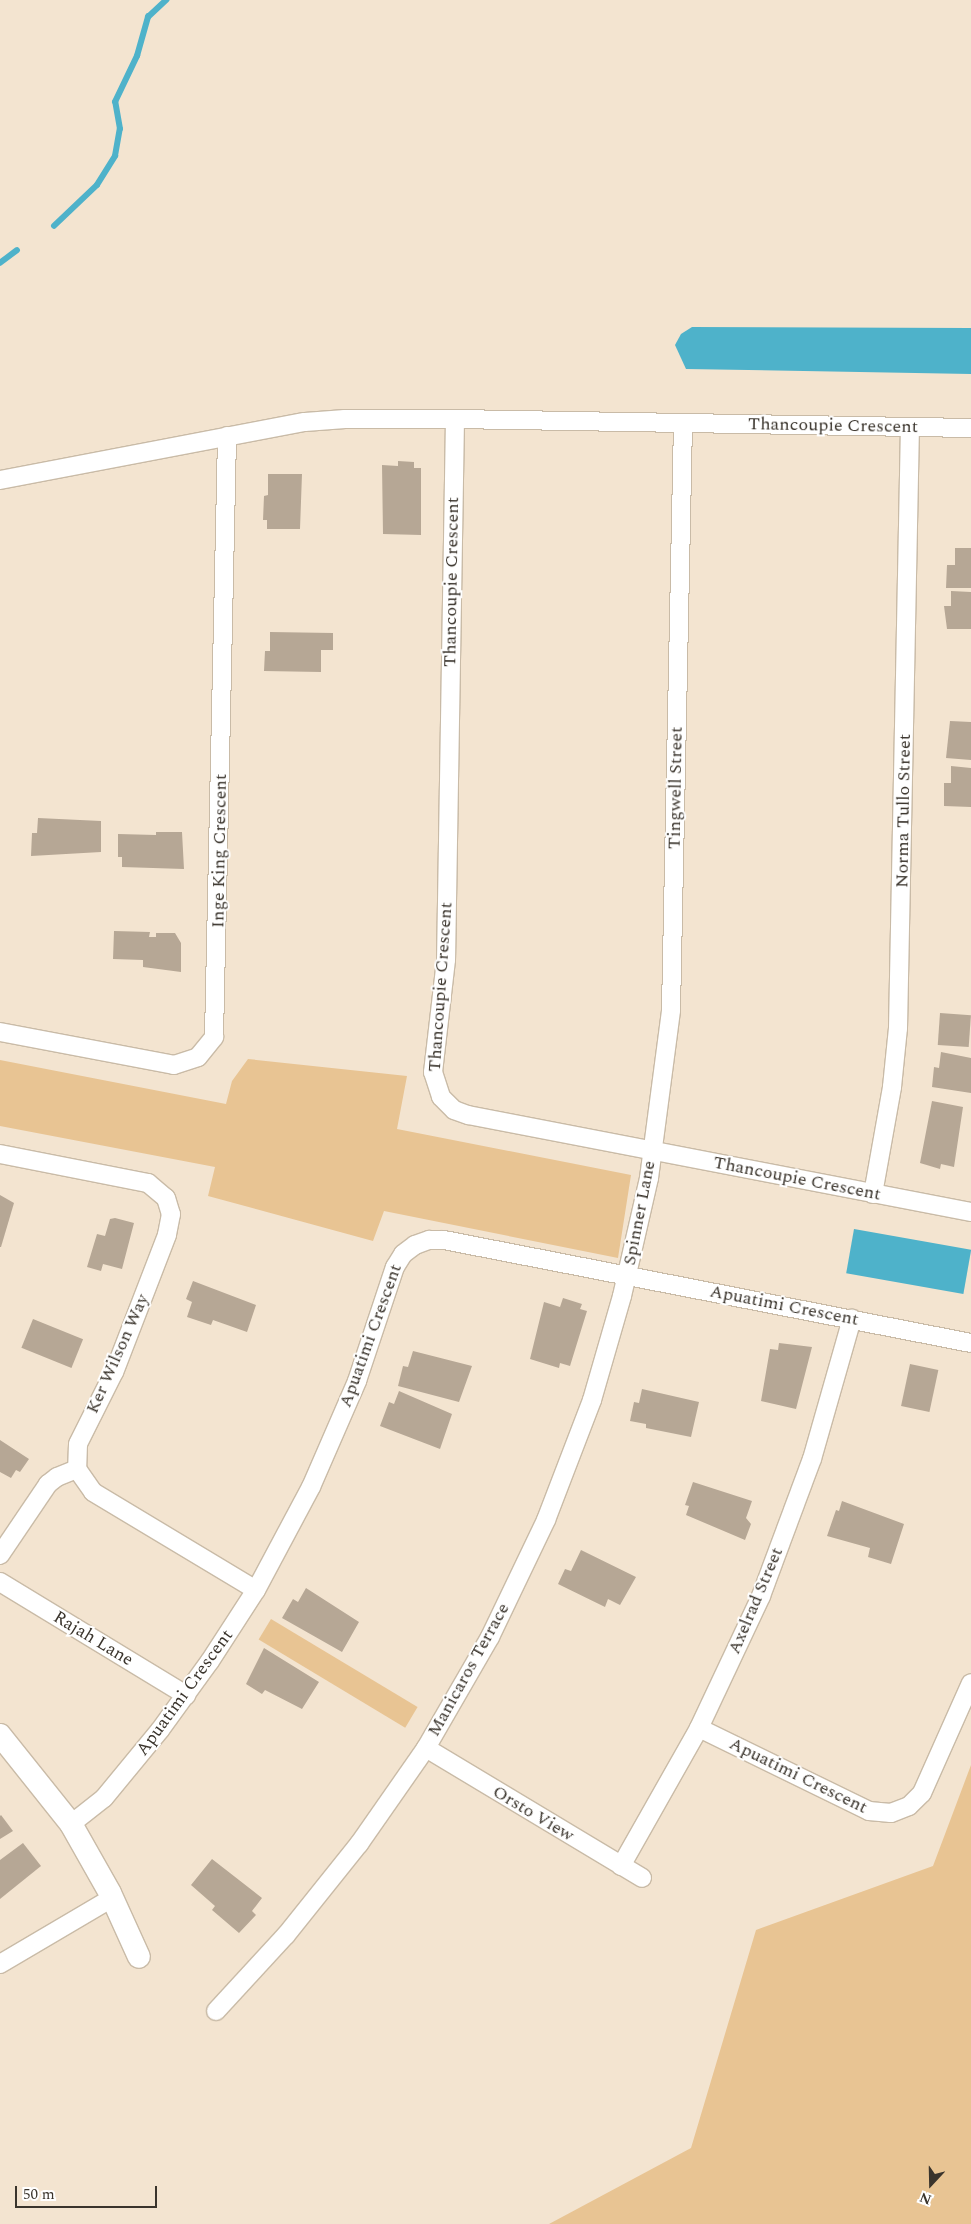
<!DOCTYPE html>
<html>
<head>
<meta charset="utf-8">
<style>
  body { margin:0 }
  #map { position:relative; width:971px; height:2224px; overflow:hidden; background:#f3e4d0; font-family:Spectral,serif }
  div>[style] { position:absolute }
  [style*='--x'] { left:calc(var(--x)*1px); top:calc(var(--y)*1px); width:calc(var(--w)*1px); rotate:calc(var(--a)*1deg) }
  .green>* { inset:0; background:#e8c493; transform-origin:0 0 }
  .water>* { inset:0; background:#4eb2ca; transform-origin:0 0 }
  .stream>* { height:5.5px; margin:-2.75px; padding:0 2.75px; transform-origin:2.75px; border-radius:2.75px; background:#4eb2ca }
  .building>* { inset:0; background:#b6a795; transform-origin:0 0 }
  .roads { filter:drop-shadow(1px 0 #c9bba7) drop-shadow(-1px 0 #c9bba7) drop-shadow(0 1px #c9bba7) drop-shadow(0 -1px #c9bba7) }
  .minor>* { height:18px; margin:-9px; padding:0 9px; transform-origin:9px; border-radius:9px; background:#fff }
  .tertiary>* { height:22px; margin:-11px; padding:0 11px; transform-origin:11px; border-radius:11px; background:#fff }
  span { translate:-50% -50%; white-space:nowrap; text-align:center; line-height:1.15; -webkit-text-stroke:4px #fff; paint-order:stroke }
  .street-label { font-size:18px; color:#3a342c }
  .north { position:absolute; left:906px; top:2159px; width:50px; height:50px; -webkit-text-stroke:4px #fff; paint-order:stroke; rotate:201deg; font-size:14px; font-weight:700; line-height:20px; text-align:center; color:#3a342c }
  .north::after { content:''; display:block; margin:auto; width:18px; height:22px; background:#3a342c; clip-path:polygon(50% 0,100% 100%,50% 72%,0 100%) }
  .scale { position:absolute; left:15px; top:2186px; width:142px; height:22px; box-sizing:border-box; border:2px solid #3a342c; border-top:0; padding-left:6px; font-size:15px; line-height:18px; white-space:nowrap; color:#3a342c; -webkit-text-stroke:4px #fff; paint-order:stroke }
</style>
</head>
<body>
<div id="map">
  <div class="green">
    <div style="clip-path:polygon(248px 1059px,407px 1076px,397px 1129px,631px 1175px,618px 1258px,384px 1211px,373px 1241px,208px 1196px,215px 1167px,0 1126px,0 1060px,226px 1104px,232px 1081px)"></div>
    <div style="left:271px;top:1619px;width:171px;height:24px;rotate:31deg"></div>
    <div style="clip-path:polygon(971px 1765px,971px 2224px,549px 2224px,691px 2148px,756px 1930px,933px 1866px)"></div>
  </div>
  <div class="water">
    <div style="clip-path:polygon(692px 327px,971px 328px,971px 374px,686px 369px,675px 345px,681px 334px)"></div>
    <div style="left:854px;top:1229px;width:119px;height:45px;rotate:10deg"></div>
  </div>
  <div class="stream">
    <div style="--x:54;--y:226;--w:59;--a:-43.6"></div>
    <div style="--x:97;--y:185;--w:34;--a:-58"></div>
    <div style="--x:115;--y:156;--w:27;--a:-80"></div>
    <div style="--x:120;--y:129;--w:27;--a:-100"></div>
    <div style="--x:115;--y:102;--w:51;--a:-64.4"></div>
    <div style="--x:137;--y:56;--w:41;--a:-74.2"></div>
    <div style="--x:148;--y:17;--w:25;--a:-43"></div>
    <div style="--x:0;--y:263;--w:21;--a:-37"></div>
  </div>
  <div class="building">
    <div style="clip-path:polygon(398px 461px,414px 462px,414px 468px,421px 468px,421px 535px,383px 534px,382px 465px,398px 466px)"></div>
    <div style="clip-path:polygon(268px 474px,302px 474px,300px 529px,267px 529px,267px 520px,263px 520px,264px 496px,268px 495px)"></div>
    <div style="clip-path:polygon(955px 548px,971px 548px,971px 588px,946px 588px,947px 565px,955px 565px)"></div>
    <div style="clip-path:polygon(951px 591px,971px 592px,971px 629px,947px 629px,944px 606px,951px 606px)"></div>
    <div style="clip-path:polygon(270px 632px,333px 633px,333px 650px,321px 650px,321px 672px,264px 671px,265px 651px,270px 651px)"></div>
    <div style="clip-path:polygon(950px 721px,971px 722px,971px 760px,946px 758px)"></div>
    <div style="clip-path:polygon(951px 766px,971px 768px,971px 807px,944px 806px,944px 783px,951px 783px)"></div>
    <div style="clip-path:polygon(38px 818px,101px 821px,101px 852px,31px 856px,32px 833px,37px 833px)"></div>
    <div style="clip-path:polygon(156px 832px,182px 832px,184px 869px,122px 867px,122px 857px,118px 857px,118px 834px,156px 835px)"></div>
    <div style="clip-path:polygon(114px 931px,150px 932px,149px 937px,156px 937px,156px 933px,175px 933px,181px 943px,181px 972px,143px 967px,143px 960px,113px 959px)"></div>
    <div style="left:940px;top:1013px;width:31px;height:32px;rotate:4deg"></div>
    <div style="clip-path:polygon(941px 1052px,971px 1058px,971px 1093px,932px 1087px,934px 1067px,939px 1068px)"></div>
    <div style="clip-path:polygon(932px 1101px,963px 1107px,954px 1167px,941px 1164px,940px 1169px,920px 1163px)"></div>
    <div style="clip-path:polygon(0 1195px,14px 1203px,1px 1247px,0 1247px)"></div>
    <div style="clip-path:polygon(115px 1218px,134px 1223px,122px 1269px,103px 1264px,101px 1271px,87px 1267px,97px 1234px,105px 1236px,110px 1219px)"></div>
    <div style="clip-path:polygon(193px 1281px,256px 1305px,247px 1332px,213px 1320px,211px 1325px,187px 1317px,192px 1302px,186px 1299px)"></div>
    <div style="clip-path:polygon(563px 1298px,582px 1304px,580px 1309px,587px 1311px,570px 1366px,560px 1363px,559px 1368px,530px 1359px,544px 1302px,560px 1307px)"></div>
    <div style="left:33px;top:1319px;width:54px;height:31px;rotate:22deg"></div>
    <div style="clip-path:polygon(779px 1343px,812px 1347px,796px 1409px,761px 1401px,770px 1349px,778px 1350px)"></div>
    <div style="clip-path:polygon(413px 1351px,472px 1366px,459px 1402px,398px 1386px,403px 1366px,408px 1367px)"></div>
    <div style="left:910px;top:1364px;width:29px;height:43px;rotate:12deg"></div>
    <div style="clip-path:polygon(642px 1389px,699px 1402px,691px 1437px,646px 1428px,646px 1424px,630px 1421px,634px 1402px,639px 1403px)"></div>
    <div style="clip-path:polygon(399px 1391px,452px 1414px,440px 1449px,380px 1426px,389px 1402px,394px 1404px)"></div>
    <div style="clip-path:polygon(0 1440px,29px 1459px,20px 1472px,16px 1470px,11px 1478px,0 1472px)"></div>
    <div style="clip-path:polygon(693px 1482px,752px 1501px,746px 1518px,751px 1524px,745px 1540px,686px 1515px,689px 1506px,685px 1505px)"></div>
    <div style="clip-path:polygon(842px 1501px,904px 1524px,891px 1564px,868px 1557px,870px 1548px,827px 1536px,836px 1510px,839px 1511px)"></div>
    <div style="clip-path:polygon(581px 1550px,636px 1577px,620px 1605px,608px 1599px,605px 1607px,558px 1584px,565px 1569px,571px 1571px)"></div>
    <div style="clip-path:polygon(306px 1588px,359px 1622px,342px 1652px,282px 1618px,293px 1599px,298px 1602px)"></div>
    <div style="clip-path:polygon(264px 1648px,319px 1682px,302px 1709px,265px 1690px,262px 1694px,246px 1684px)"></div>
    <div style="clip-path:polygon(1px 1815px,13px 1831px,0 1839px,0 1816px)"></div>
    <div style="clip-path:polygon(23px 1843px,41px 1866px,0 1899px,0 1860px)"></div>
    <div style="clip-path:polygon(212px 1859px,262px 1898px,252px 1911px,256px 1915px,239px 1933px,212px 1910px,215px 1906px,191px 1885px)"></div>
  </div>
  <div class="roads">
    <div class="minor">
      <div style="--x:971;--y:428;--w:516;--a:-179"></div>
      <div style="--x:455;--y:419;--w:541;--a:90.95"></div>
      <div style="--x:446;--y:960;--w:113;--a:96.6"></div>
      <div style="--x:433;--y:1072;--w:26;--a:72"></div>
      <div style="--x:441;--y:1097;--w:18;--a:45"></div>
      <div style="--x:454;--y:1110;--w:15;--a:20"></div>
      <div style="--x:468;--y:1115;--w:512;--a:10.92"></div>
      <div style="--x:0;--y:480;--w:310;--a:-10.8"></div>
      <div style="--x:305;--y:422;--w:40;--a:-4.3"></div>
      <div style="--x:345;--y:419;--w:110;--a:0"></div>
      <div style="--x:0;--y:1032;--w:177;--a:10.7"></div>
      <div style="--x:174;--y:1065;--w:25;--a:-18"></div>
      <div style="--x:198;--y:1057;--w:26;--a:-51"></div>
      <div style="--x:214;--y:1037;--w:601;--a:-88.76"></div>
      <div style="--x:0;--y:1154;--w:151;--a:11.1"></div>
      <div style="--x:148;--y:1183;--w:23;--a:40"></div>
      <div style="--x:166;--y:1198;--w:17;--a:73"></div>
      <div style="--x:171;--y:1214;--w:21;--a:101"></div>
      <div style="--x:167;--y:1235;--w:147;--a:111.1"></div>
      <div style="--x:114;--y:1372;--w:80;--a:116.6"></div>
      <div style="--x:78;--y:1444;--w:25;--a:92"></div>
      <div style="--x:77;--y:1469;--w:28;--a:55"></div>
      <div style="--x:93;--y:1492;--w:190;--a:31"></div>
      <div style="--x:873;--y:1194;--w:109;--a:-79.9"></div>
      <div style="--x:892;--y:1087;--w:59;--a:-84.2"></div>
      <div style="--x:898;--y:1028;--w:601;--a:-88.86"></div>
      <div style="--x:0;--y:1555;--w:86;--a:-55.9"></div>
      <div style="--x:48;--y:1484;--w:11;--a:-38"></div>
      <div style="--x:57;--y:1477;--w:22;--a:-22"></div>
      <div style="--x:0;--y:1582;--w:218;--a:31.3"></div>
      <div style="--x:699;--y:1728;--w:189;--a:26"></div>
      <div style="--x:869;--y:1811;--w:22;--a:5"></div>
      <div style="--x:891;--y:1813;--w:19;--a:-21"></div>
      <div style="--x:909;--y:1806;--w:18;--a:-45"></div>
      <div style="--x:922;--y:1793;--w:120;--a:-66"></div>
      <div style="--x:426;--y:1748;--w:252;--a:31"></div>
      <div style="--x:71;--y:1824;--w:42;--a:-38.2"></div>
      <div style="--x:104;--y:1798;--w:88;--a:-50.5"></div>
      <div style="--x:160;--y:1730;--w:85;--a:-54.1"></div>
      <div style="--x:210;--y:1661;--w:85;--a:-57.1"></div>
      <div style="--x:256;--y:1590;--w:117;--a:-61.9"></div>
      <div style="--x:311;--y:1487;--w:116;--a:-66.5"></div>
      <div style="--x:357;--y:1381;--w:120;--a:-71.6"></div>
      <div style="--x:395;--y:1267;--w:15;--a:-58"></div>
      <div style="--x:403;--y:1254;--w:15;--a:-37"></div>
      <div style="--x:415;--y:1245;--w:15;--a:-20"></div>
      <div style="--x:429;--y:1240;--w:15;--a:0"></div>
      <div style="--x:444;--y:1240;--w:537;--a:11.06"></div>
      <div style="--x:621;--y:1866;--w:159;--a:-60.5"></div>
      <div style="--x:699;--y:1728;--w:146;--a:-64.8"></div>
      <div style="--x:761;--y:1596;--w:146;--a:-69.6"></div>
      <div style="--x:812;--y:1459;--w:146;--a:-74.1"></div>
      <div style="--x:0;--y:1964;--w:130;--a:-30.5"></div>
      <div style="--x:216;--y:2011;--w:103;--a:-47.4"></div>
      <div style="--x:286;--y:1935;--w:117;--a:-51.3"></div>
      <div style="--x:359;--y:1844;--w:117;--a:-55.1"></div>
      <div style="--x:426;--y:1748;--w:128;--a:-60"></div>
      <div style="--x:490;--y:1637;--w:130;--a:-64.4"></div>
      <div style="--x:546;--y:1520;--w:129;--a:-69"></div>
      <div style="--x:592;--y:1400;--w:108;--a:-73.9"></div>
      <div style="--x:622;--y:1296;--w:121;--a:-77.1"></div>
      <div style="--x:649;--y:1178;--w:169;--a:-82.5"></div>
      <div style="--x:671;--y:1010;--w:587;--a:-88.83"></div>
    </div>
    <div class="tertiary">
      <div style="--x:0;--y:1735;--w:114;--a:51.4"></div>
      <div style="--x:71;--y:1824;--w:79;--a:60.5"></div>
      <div style="--x:110;--y:1893;--w:70;--a:65.6"></div>
    </div>
  </div>
  <div class="street-label">
    <span style="left:833px;top:426px;rotate:1deg">Thancoupie Crescent</span>
    <span style="left:452px;top:582px;rotate:-89deg">Thancoupie Crescent</span>
    <span style="left:676px;top:788px;rotate:-89deg">Tingwell Street</span>
    <span style="left:904px;top:811px;rotate:-89deg">Norma Tullo Street</span>
    <span style="left:220px;top:851px;rotate:-89deg">Inge King Crescent</span>
    <span style="left:441px;top:987px;rotate:-86deg">Thancoupie Crescent</span>
    <span style="left:797px;top:1179px;rotate:11deg">Thancoupie Crescent</span>
    <span style="left:640px;top:1213px;rotate:-79deg">Spinner Lane</span>
    <span style="left:784px;top:1306px;rotate:11deg">Apuatimi Crescent</span>
    <span style="left:371px;top:1336px;rotate:-70deg">Apuatimi Crescent</span>
    <span style="left:118px;top:1354px;rotate:-66deg">Ker Wilson Way</span>
    <span style="left:756px;top:1601px;rotate:-67deg">Axelrad Street</span>
    <span style="left:93px;top:1639px;rotate:31deg">Rajah Lane</span>
    <span style="left:469px;top:1670px;rotate:-61deg">Manicaros Terrace</span>
    <span style="left:185px;top:1693px;rotate:-54deg">Apuatimi Crescent</span>
    <span style="left:798px;top:1776px;rotate:26deg">Apuatimi Crescent</span>
    <span style="left:533px;top:1814px;rotate:31deg">Orsto View</span>
  </div>
  <div class="north">N</div>
  <div class="scale">50 m</div>
</div>
</body>
</html>
